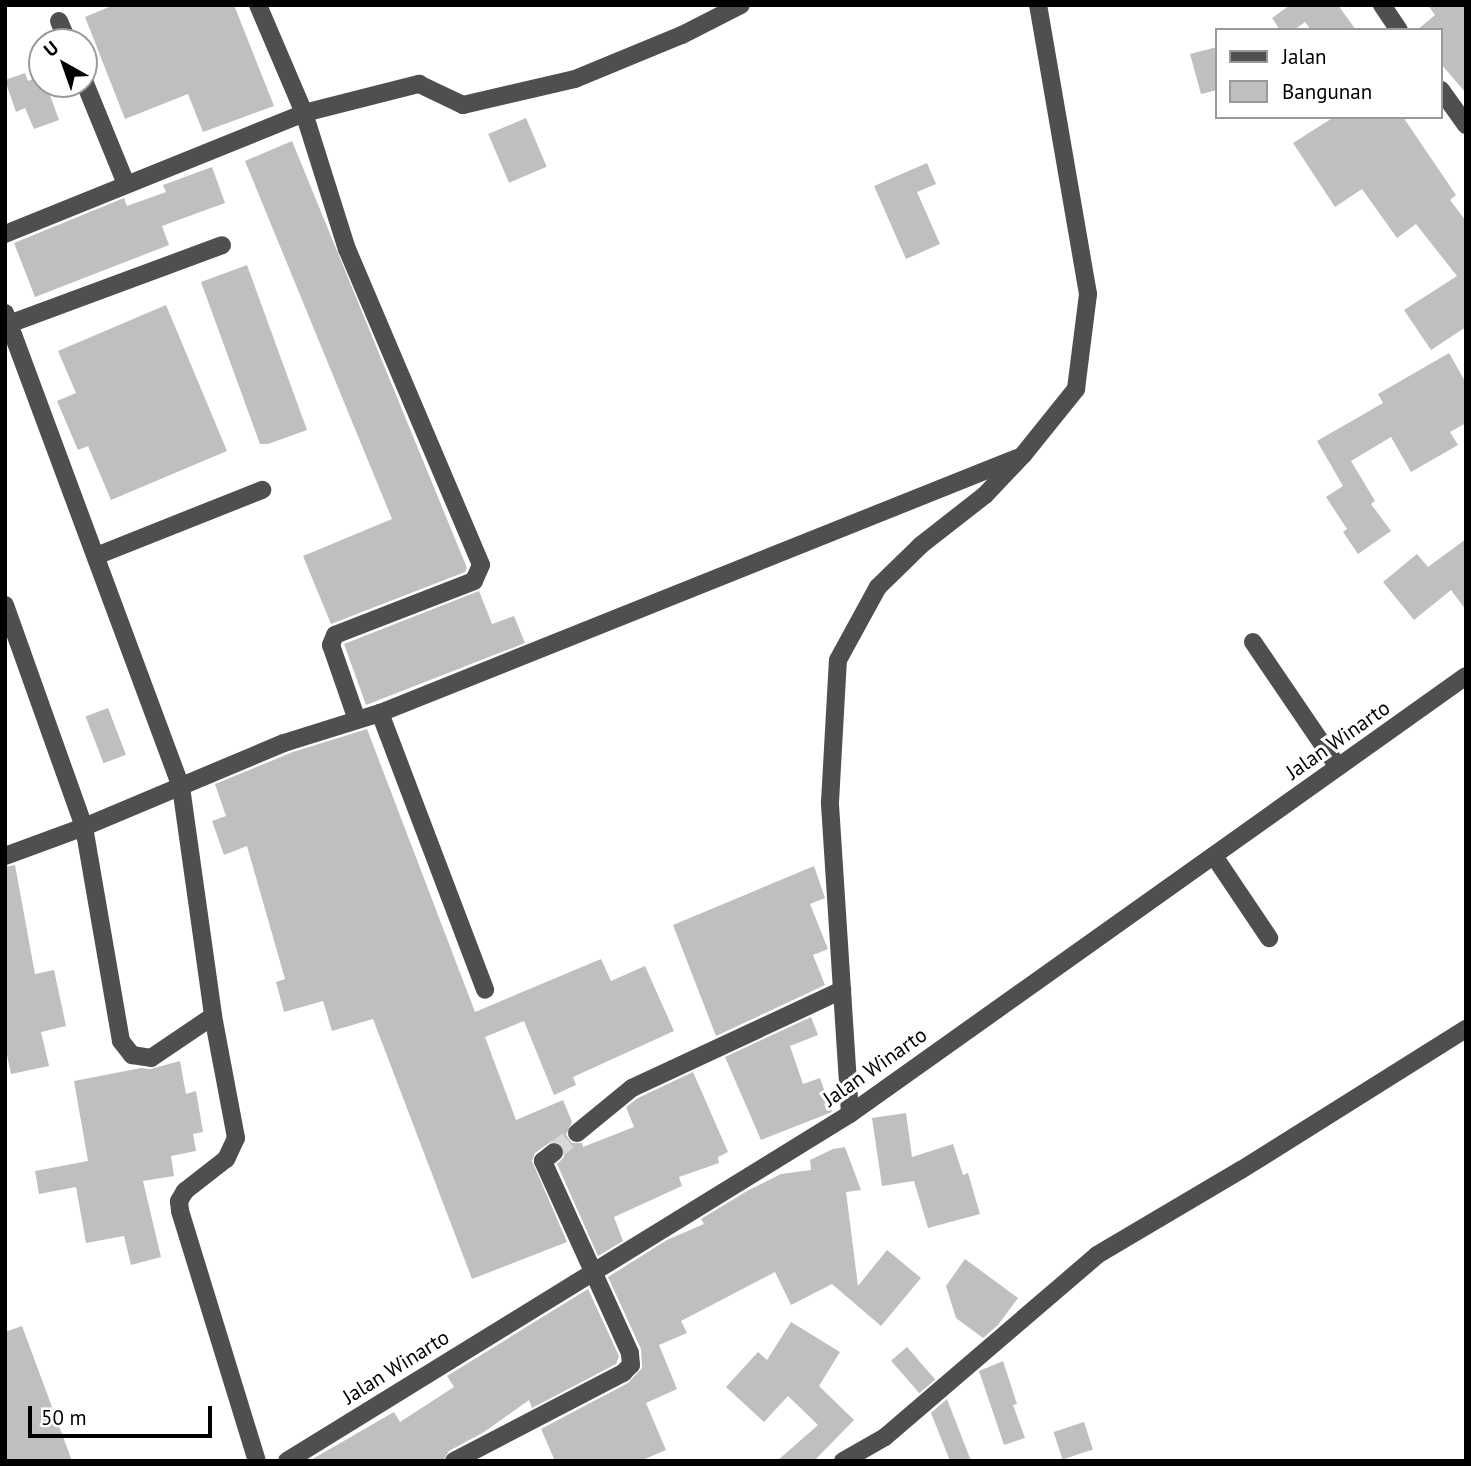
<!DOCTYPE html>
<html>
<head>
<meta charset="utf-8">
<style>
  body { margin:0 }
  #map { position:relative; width:1471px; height:1466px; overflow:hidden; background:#fff; font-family:"PT Sans",sans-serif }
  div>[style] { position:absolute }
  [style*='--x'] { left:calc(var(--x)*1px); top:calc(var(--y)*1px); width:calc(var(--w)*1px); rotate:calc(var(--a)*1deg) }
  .building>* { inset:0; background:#bfbfbf; transform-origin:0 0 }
  .minor-tunnel>* { height:18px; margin-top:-9px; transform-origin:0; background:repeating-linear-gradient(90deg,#d9d9d9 0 18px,transparent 0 27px) }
  .minor>* { height:18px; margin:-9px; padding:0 9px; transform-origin:9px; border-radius:9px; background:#4f4f4f }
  span { translate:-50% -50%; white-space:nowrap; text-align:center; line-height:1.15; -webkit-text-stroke:6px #fff; paint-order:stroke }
  .street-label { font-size:21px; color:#000 }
  .frame { position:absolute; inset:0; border:7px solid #000; pointer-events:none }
  .legend { position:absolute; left:1215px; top:28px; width:228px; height:91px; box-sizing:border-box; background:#fff; border:2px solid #999; margin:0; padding:9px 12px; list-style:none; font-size:21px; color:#000 }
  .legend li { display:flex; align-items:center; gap:14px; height:35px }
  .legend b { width:35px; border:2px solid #999 }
  .north { position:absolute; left:28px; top:28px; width:70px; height:70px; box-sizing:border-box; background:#fff; border:2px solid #999; border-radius:50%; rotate:320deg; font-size:19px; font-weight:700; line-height:28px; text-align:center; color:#000 }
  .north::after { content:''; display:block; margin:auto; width:24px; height:32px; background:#000; clip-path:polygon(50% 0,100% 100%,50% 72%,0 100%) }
  .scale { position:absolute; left:28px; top:1406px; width:184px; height:32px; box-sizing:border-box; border:4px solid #000; border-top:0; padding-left:9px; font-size:21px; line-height:24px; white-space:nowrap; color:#000; -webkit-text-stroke:5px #fff; paint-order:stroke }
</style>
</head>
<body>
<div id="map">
  <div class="building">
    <div style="clip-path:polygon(114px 5px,234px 5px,274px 106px,203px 132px,188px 94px,125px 119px,85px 17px)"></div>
    <div style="clip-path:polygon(1290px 5px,1338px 5px,1356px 30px,1311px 30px,1305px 22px,1294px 30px,1280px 30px,1272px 18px)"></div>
    <div style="clip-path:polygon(1428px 5px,1466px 5px,1466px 93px,1441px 64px,1441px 30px,1417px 30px,1435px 15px)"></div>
    <div style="clip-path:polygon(1217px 47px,1217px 90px,1201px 94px,1190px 54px)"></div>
    <div style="clip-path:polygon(25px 73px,28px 81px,42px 76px,42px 84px,46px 84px,59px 120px,34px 129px,25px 108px,16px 112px,5px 80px)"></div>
    <div style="clip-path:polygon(1334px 117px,1403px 117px,1456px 195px,1450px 200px,1466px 221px,1466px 327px,1431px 350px,1404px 310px,1457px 276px,1416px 224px,1397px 238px,1362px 189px,1335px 207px,1293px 143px)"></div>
    <div style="left:526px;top:118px;width:53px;height:41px;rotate:67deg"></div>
    <div style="clip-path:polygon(292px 141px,467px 568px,465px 572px,331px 624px,303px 556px,392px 519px,245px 161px)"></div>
    <div style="clip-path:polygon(927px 163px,936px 184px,917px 192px,940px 244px,906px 259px,874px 186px)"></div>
    <div style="clip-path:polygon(212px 167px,225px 203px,162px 226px,169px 245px,35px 297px,14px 243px,124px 198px,127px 206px,166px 192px,163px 185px)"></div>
    <div style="clip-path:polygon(247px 265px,307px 430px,268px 444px,260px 444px,201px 282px)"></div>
    <div style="clip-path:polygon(166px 305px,227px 451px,111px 500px,88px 446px,78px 450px,57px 401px,76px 393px,58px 351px)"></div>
    <div style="clip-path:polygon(1449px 353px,1466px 383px,1466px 423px,1450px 432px,1458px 445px,1411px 472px,1391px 437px,1351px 461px,1375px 501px,1371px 504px,1391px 531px,1358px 554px,1343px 532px,1347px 529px,1326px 497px,1343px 486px,1317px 441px,1383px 403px,1378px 394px)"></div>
    <div style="clip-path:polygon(1466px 539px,1466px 610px,1451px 590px,1414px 620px,1383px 582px,1417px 554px,1428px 567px)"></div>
    <div style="clip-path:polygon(479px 591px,492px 624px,514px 616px,525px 643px,366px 705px,344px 644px)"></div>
    <div style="left:108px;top:708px;width:50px;height:24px;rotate:69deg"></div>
    <div style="clip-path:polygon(367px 729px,475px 1012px,601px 959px,611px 981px,645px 966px,674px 1031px,573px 1077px,576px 1085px,554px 1095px,524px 1021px,485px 1037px,516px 1120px,563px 1100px,572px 1122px,566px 1135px,572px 1143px,582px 1143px,583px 1147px,634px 1127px,626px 1107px,638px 1098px,693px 1072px,728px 1152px,718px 1157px,719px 1163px,679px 1177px,682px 1186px,614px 1217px,623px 1241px,598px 1256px,557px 1164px,564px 1157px,565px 1150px,559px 1142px,552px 1141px,535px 1153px,532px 1161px,567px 1242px,472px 1279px,373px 1019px,332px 1031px,323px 1001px,284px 1012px,276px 982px,285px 979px,247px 846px,224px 855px,212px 821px,226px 816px,215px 784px,293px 752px)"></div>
    <div style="clip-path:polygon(15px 865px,35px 974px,54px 970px,66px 1026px,41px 1032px,49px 1066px,11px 1074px,5px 1046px,5px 867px)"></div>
    <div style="clip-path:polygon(814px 866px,825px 898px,810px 904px,828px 949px,813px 955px,825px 985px,716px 1036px,673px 925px)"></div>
    <div style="clip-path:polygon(811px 1017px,818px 1035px,790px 1046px,803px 1084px,820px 1078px,832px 1112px,761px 1140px,725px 1057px)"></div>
    <div style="clip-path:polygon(180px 1061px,186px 1094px,196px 1091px,203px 1132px,193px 1134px,196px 1151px,171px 1156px,174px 1176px,143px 1181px,161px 1257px,131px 1265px,124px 1236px,86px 1243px,76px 1187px,39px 1194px,35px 1171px,88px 1161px,74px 1081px,141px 1068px,150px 1069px)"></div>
    <div style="clip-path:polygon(906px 1113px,912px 1157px,953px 1144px,963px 1175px,968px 1173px,980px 1214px,928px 1228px,914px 1181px,882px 1186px,872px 1118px)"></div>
    <div style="clip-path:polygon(845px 1147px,861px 1190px,846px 1192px,858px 1286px,887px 1250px,921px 1278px,881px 1326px,832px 1284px,791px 1305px,775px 1272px,681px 1321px,687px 1333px,659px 1345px,677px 1389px,646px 1403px,666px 1450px,640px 1461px,555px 1461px,541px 1429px,628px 1383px,642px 1368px,641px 1349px,608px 1277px,667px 1240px,704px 1224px,701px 1219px,747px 1191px,781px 1174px,811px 1170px,810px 1160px,833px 1149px)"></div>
    <div style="clip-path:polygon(965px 1259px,1018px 1298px,998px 1325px,983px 1338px,956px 1318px,946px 1286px)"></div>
    <div style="clip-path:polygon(588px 1289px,619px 1356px,616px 1364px,532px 1408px,529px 1400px,484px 1432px,449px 1451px,443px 1461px,309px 1461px,394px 1412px,400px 1422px,454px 1387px,447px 1376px)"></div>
    <div style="clip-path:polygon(791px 1322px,840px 1352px,819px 1386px,854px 1420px,814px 1461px,777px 1461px,818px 1425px,788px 1396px,764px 1422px,726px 1387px,758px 1352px,767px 1360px)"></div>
    <div style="clip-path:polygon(22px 1326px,72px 1461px,5px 1461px,5px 1332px)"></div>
    <div style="left:907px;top:1347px;width:43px;height:21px;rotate:49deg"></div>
    <div style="clip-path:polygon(1003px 1361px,1017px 1404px,1013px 1405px,1025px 1438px,1004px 1445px,979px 1371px)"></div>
    <div style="clip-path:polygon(947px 1399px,971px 1461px,950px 1461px,931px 1413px)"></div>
    <div style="left:1084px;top:1422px;width:29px;height:32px;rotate:72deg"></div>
  </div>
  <div class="minor-tunnel">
    <div style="--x:554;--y:1152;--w:30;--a:-40"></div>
  </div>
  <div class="minor">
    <div style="--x:258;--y:5;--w:117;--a:66.9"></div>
    <div style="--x:304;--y:113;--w:143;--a:72.5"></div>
    <div style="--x:347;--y:249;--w:343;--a:67"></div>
    <div style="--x:481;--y:565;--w:17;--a:114"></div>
    <div style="--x:474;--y:581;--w:149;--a:158.8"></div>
    <div style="--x:335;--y:635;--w:11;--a:112"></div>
    <div style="--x:331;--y:645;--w:79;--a:70.9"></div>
    <div style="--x:1382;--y:5;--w:30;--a:56"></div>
    <div style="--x:59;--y:21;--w:23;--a:67"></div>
    <div style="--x:84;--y:81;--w:111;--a:67.8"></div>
    <div style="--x:1441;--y:90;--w:43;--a:54.5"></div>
    <div style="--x:5;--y:234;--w:323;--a:-22"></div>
    <div style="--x:304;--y:113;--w:119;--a:-14.2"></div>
    <div style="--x:419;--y:84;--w:49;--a:25.5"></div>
    <div style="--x:463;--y:105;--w:115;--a:-13.1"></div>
    <div style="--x:575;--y:79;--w:116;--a:-22.4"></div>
    <div style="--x:682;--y:35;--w:66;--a:-27"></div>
    <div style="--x:5;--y:313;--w:506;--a:69.63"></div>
    <div style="--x:181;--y:787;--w:231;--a:82"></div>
    <div style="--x:213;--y:1016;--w:124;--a:79.3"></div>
    <div style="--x:236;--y:1138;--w:23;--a:115"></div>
    <div style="--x:226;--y:1159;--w:52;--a:142"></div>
    <div style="--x:185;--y:1191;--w:12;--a:121"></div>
    <div style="--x:179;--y:1201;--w:10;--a:84"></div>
    <div style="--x:180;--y:1211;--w:262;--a:72.9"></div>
    <div style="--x:9;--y:324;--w:227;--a:-20.3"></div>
    <div style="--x:96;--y:556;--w:179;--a:-21.7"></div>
    <div style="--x:5;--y:605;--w:236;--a:70.4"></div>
    <div style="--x:84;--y:827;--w:217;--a:80.2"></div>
    <div style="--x:121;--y:1041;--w:18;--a:52"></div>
    <div style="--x:132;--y:1055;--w:19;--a:9"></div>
    <div style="--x:151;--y:1058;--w:75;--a:-34.1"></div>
    <div style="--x:1253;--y:642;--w:151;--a:55.8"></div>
    <div style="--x:380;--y:713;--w:296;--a:69.2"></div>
    <div style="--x:5;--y:856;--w:84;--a:-20.2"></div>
    <div style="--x:84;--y:827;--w:217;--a:-22.8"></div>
    <div style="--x:284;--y:743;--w:101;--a:-17.4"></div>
    <div style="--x:380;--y:713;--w:686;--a:-21.82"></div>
    <div style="--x:1214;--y:856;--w:99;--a:56.1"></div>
    <div style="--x:850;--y:1114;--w:313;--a:-93.7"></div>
    <div style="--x:830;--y:802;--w:142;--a:-86.8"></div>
    <div style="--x:838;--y:660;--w:83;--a:-61.3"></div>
    <div style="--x:878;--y:587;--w:60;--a:-44.3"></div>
    <div style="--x:921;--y:545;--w:81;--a:-38"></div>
    <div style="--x:985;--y:495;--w:55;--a:-46.5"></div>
    <div style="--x:1023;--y:455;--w:85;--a:-51.2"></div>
    <div style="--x:1076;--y:389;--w:96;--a:-82.8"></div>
    <div style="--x:1088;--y:294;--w:293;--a:-99.8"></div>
    <div style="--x:577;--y:1133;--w:71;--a:-39.3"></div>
    <div style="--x:632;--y:1088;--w:232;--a:-25"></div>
    <div style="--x:287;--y:1461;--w:661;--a:-31.65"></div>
    <div style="--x:850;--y:1114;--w:756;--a:-35.41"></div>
    <div style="--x:454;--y:1461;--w:191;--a:-27.5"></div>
    <div style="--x:623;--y:1373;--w:11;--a:-45"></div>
    <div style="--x:631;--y:1365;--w:12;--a:-95"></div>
    <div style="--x:630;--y:1353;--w:211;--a:-114.4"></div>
    <div style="--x:543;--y:1161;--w:14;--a:-39"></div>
    <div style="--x:843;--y:1461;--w:48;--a:-29.7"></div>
    <div style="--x:885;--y:1437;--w:279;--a:-40.6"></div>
    <div style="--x:1097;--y:1255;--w:167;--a:-30.6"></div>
    <div style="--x:1241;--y:1170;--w:266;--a:-32.1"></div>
  </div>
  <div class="street-label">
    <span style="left:1338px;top:740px;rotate:-35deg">Jalan Winarto</span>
    <span style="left:875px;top:1067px;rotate:-35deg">Jalan Winarto</span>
    <span style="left:396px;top:1367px;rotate:-32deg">Jalan Winarto</span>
  </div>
  <div class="frame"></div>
  <ul class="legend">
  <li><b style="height:9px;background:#4f4f4f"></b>Jalan</li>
  <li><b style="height:19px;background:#bfbfbf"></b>Bangunan</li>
  </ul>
  <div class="north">U</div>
  <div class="scale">50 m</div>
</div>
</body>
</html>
